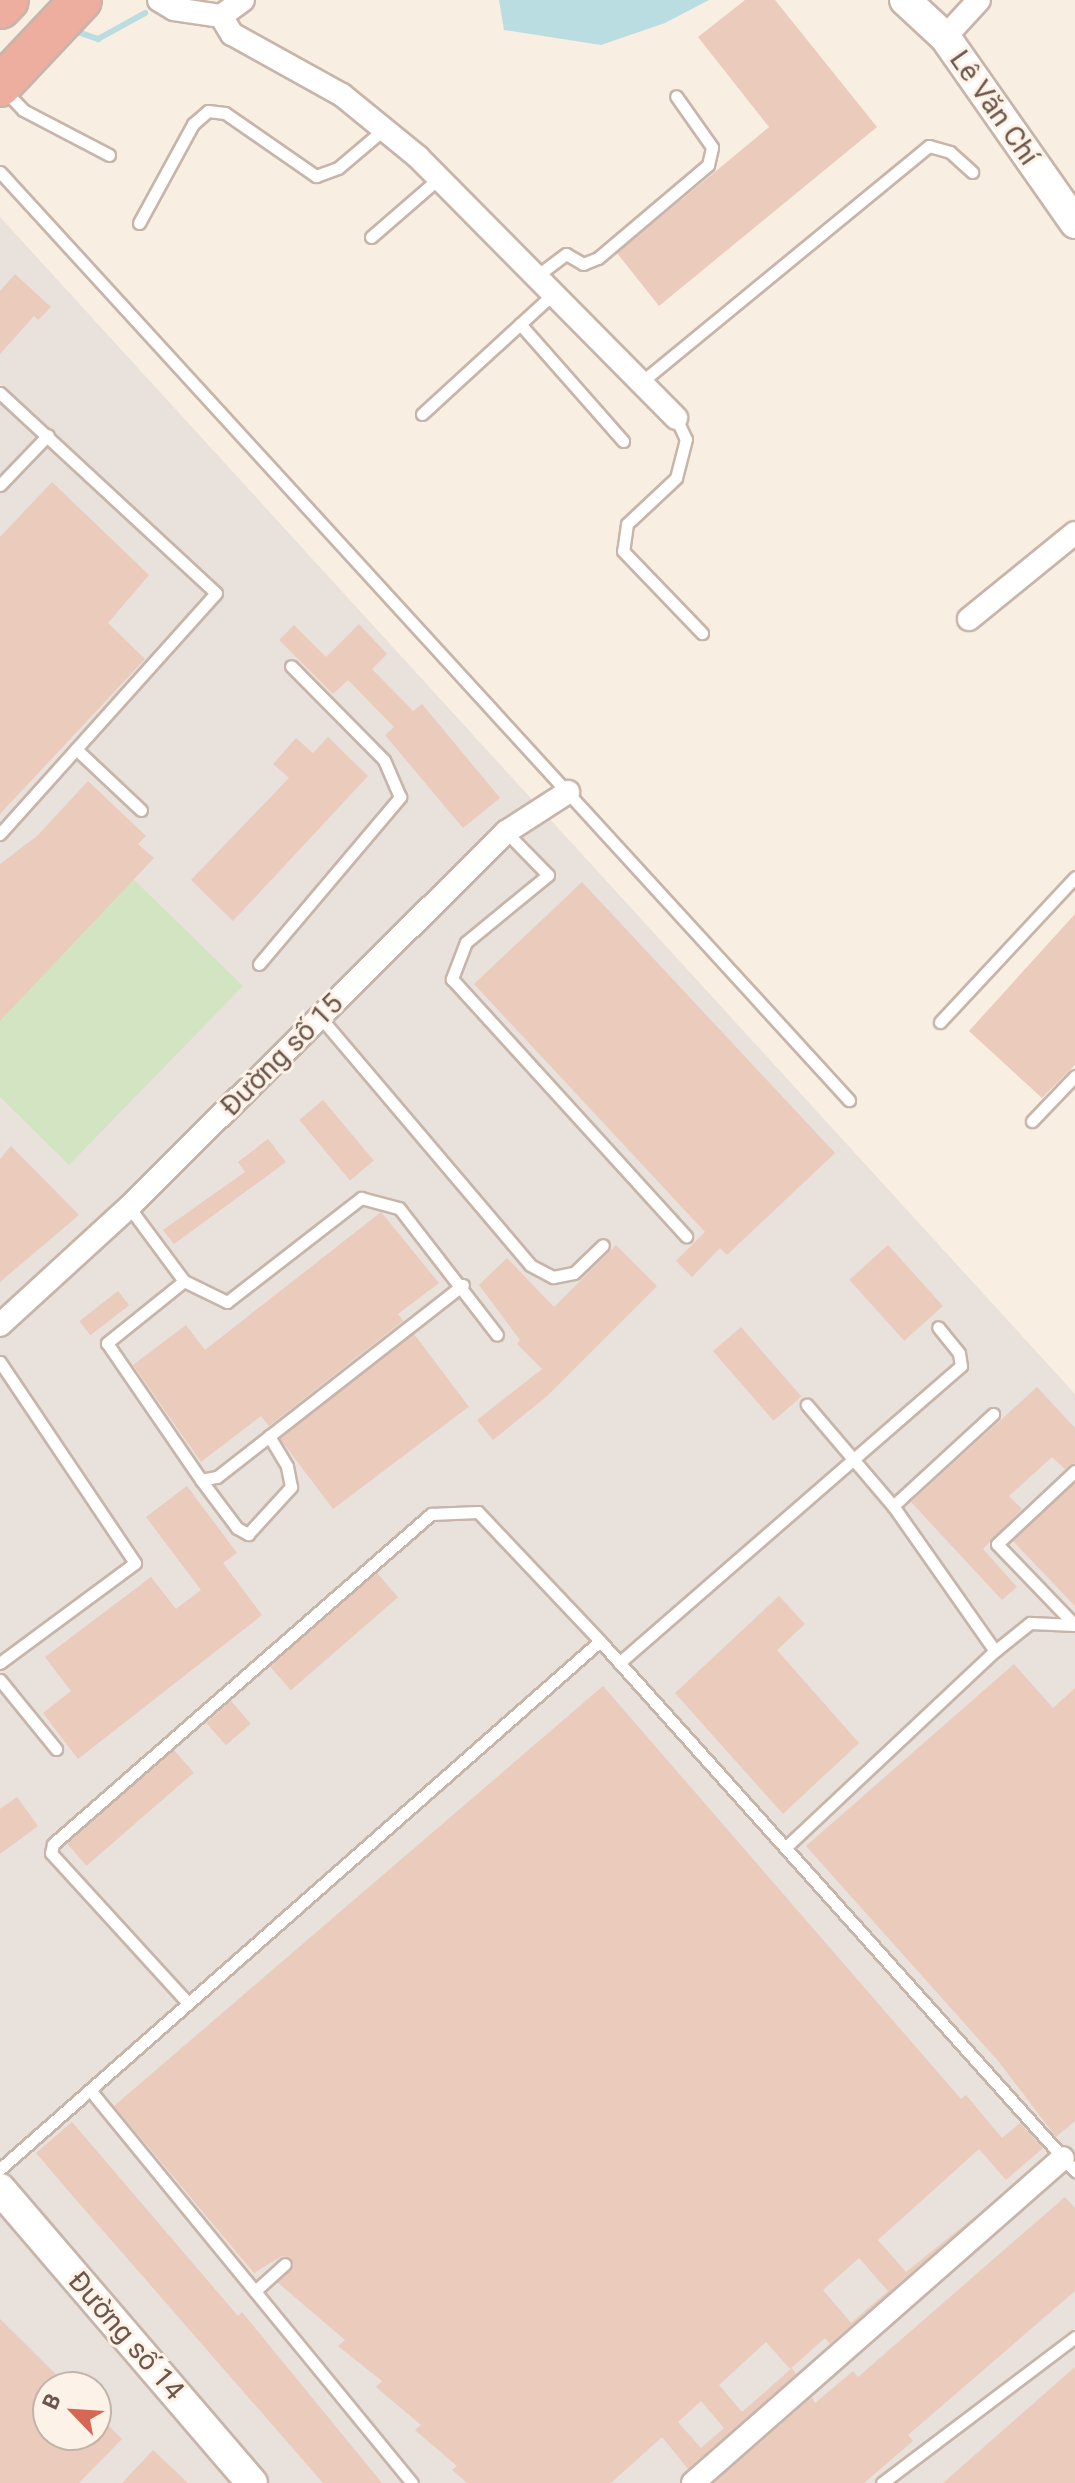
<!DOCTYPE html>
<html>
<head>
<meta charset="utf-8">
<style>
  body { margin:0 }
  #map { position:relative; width:1075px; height:2483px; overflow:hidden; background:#f9eee2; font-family:Roboto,sans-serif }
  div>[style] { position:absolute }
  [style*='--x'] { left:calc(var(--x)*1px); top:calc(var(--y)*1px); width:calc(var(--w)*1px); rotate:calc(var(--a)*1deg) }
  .industrial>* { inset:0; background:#e8e1dc }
  .green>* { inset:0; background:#d3e4c2 }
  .water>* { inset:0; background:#b9dde0 }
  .stream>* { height:6px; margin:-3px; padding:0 3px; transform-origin:3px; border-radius:3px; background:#b9dde0 }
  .building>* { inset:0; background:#ebcbbc; transform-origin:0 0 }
  .roads { filter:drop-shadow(2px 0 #c8b5aa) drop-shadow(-2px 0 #c8b5aa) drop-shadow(0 2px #c8b5aa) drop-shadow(0 -2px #c8b5aa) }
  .lane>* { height:11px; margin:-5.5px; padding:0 5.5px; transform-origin:5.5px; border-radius:5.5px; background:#fff }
  .street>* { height:22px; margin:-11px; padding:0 11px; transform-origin:11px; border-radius:11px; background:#fff }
  .secondary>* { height:30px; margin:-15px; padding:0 15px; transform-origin:15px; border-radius:15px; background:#fff }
  .highway>* { height:40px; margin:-20px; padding:0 20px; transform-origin:20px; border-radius:20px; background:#edad9f }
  span { translate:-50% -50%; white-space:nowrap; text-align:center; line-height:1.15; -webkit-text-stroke:6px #fcf2e7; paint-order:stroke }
  .street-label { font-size:28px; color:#6d554b }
  .north { position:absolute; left:32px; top:2371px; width:80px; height:80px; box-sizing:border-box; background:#fcf2e7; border:2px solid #c3b3a9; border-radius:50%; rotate:295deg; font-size:22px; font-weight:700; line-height:32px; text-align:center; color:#6d554b }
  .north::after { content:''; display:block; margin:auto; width:28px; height:36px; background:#d66754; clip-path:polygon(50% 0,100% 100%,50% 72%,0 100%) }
</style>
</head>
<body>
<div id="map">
  <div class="industrial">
    <div style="clip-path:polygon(evenodd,0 217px,1075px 1394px,1075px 2483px,0 2483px,0 217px,48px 2387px,96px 2387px,96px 2435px,48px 2435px,48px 2387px)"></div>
  </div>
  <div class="green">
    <div style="clip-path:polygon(126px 872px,243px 986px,69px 1165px,0 1097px,0 1001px)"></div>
  </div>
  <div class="water">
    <div style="clip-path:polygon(499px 0,709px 0,665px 23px,601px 45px,504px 30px)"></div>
  </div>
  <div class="stream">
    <div style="--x:72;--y:30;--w:28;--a:19"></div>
    <div style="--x:98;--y:39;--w:54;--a:-29"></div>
  </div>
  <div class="building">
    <div style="clip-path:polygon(745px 0,775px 0,877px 127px,659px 306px,617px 253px,769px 127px,698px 37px)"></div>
    <div style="clip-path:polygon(15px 274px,51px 307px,38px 320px,34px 316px,0 354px,0 291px)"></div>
    <div style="clip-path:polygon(52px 482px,149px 575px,108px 623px,145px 659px,0 814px,0 537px)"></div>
    <div style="clip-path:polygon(359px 624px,387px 654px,372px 669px,413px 711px,422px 704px,500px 798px,463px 828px,385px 735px,394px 727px,348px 680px,333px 694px,279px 640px,294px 625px,326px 657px)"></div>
    <div style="clip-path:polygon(328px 737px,368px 776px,233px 921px,191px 880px,289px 778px,273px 764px,296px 738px,313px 753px)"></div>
    <div style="clip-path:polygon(88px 781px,146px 836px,138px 844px,154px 858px,0 1021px,0 864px,37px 836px)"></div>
    <div style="clip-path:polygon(582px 882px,835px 1153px,727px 1255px,720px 1248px,692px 1277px,676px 1261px,705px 1232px,474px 984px)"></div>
    <div style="clip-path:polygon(1075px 914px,1075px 1065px,1042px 1098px,969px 1031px)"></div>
    <div style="left:323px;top:1100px;width:79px;height:31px;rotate:50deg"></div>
    <div style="clip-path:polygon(268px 1139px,286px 1162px,174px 1244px,163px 1230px,245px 1172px,238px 1162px)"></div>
    <div style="clip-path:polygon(11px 1146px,79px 1215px,0 1282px,0 1159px)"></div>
    <div style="clip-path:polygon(381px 1212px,439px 1283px,398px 1314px,403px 1321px,269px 1426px,261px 1416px,201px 1462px,133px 1365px,186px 1325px,205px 1350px)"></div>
    <div style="clip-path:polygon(616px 1245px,657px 1286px,547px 1396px,493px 1440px,477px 1420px,542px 1369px,517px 1344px,520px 1340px,479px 1285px,507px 1258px,554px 1307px)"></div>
    <div style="left:888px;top:1245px;width:82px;height:52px;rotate:48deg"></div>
    <div style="left:118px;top:1291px;width:18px;height:49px;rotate:52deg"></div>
    <div style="left:741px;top:1327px;width:92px;height:37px;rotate:49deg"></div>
    <div style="left:414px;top:1334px;width:91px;height:170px;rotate:53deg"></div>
    <div style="clip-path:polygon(1037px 1387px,1075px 1428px,1075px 1463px,1065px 1469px,1052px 1457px,1009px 1496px,1022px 1509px,983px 1549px,1017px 1587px,1002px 1600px,911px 1502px)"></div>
    <div style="clip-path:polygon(1075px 1483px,1075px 1606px,1013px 1541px)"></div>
    <div style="clip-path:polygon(187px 1486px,237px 1553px,223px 1563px,262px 1615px,78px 1759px,43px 1713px,71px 1691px,45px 1657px,151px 1577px,176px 1609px,201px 1590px,146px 1517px)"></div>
    <div style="left:377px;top:1573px;width:32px;height:142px;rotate:49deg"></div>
    <div style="clip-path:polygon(779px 1596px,805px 1624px,777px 1650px,859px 1743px,783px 1814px,675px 1693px)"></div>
    <div style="clip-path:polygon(1014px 1664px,1053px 1708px,1075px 1688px,1075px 2121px,1056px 2137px,999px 2062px,806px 1846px)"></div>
    <div style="clip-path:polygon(evenodd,603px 1686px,961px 2099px,966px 2095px,1002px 2138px,1020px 2123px,1043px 2148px,1006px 2180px,979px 2149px,878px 2240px,906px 2272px,978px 2214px,830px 2344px,825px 2338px,790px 2369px,766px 2342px,719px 2385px,742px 2412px,792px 2368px,796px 2374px,688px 2469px,662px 2437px,611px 2483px,467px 2483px,452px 2470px,457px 2466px,415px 2430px,421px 2425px,376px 2387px,382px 2381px,338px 2346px,345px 2340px,277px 2282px,293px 2267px,291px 2258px,282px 2256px,254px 2273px,114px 2106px,603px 1686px,859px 2258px,888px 2291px,851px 2323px,823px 2290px,859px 2258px,603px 1686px,701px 2401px,724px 2428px,701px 2448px,678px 2422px,701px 2401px)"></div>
    <div style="left:231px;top:1701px;width:30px;height:33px;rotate:49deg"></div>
    <div style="left:174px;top:1750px;width:30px;height:142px;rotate:49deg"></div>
    <div style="clip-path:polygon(17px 1797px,38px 1826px,0 1854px,0 1809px)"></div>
    <div style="clip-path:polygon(72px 2122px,238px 2316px,242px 2312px,382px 2483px,323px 2483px,71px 2194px,36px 2153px)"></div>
    <div style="clip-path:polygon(1065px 2197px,1075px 2208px,1075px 2291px,908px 2435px,913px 2441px,864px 2483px,714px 2483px,812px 2397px,815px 2403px,853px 2371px,858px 2377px)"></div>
    <div style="clip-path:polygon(0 2319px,69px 2387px,48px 2387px,48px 2435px,96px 2435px,96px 2413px,122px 2439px,79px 2483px,0 2483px)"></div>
    <div style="clip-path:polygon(1075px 2367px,1075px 2483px,943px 2483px)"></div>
    <div style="clip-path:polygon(153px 2450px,188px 2483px,122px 2483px)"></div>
  </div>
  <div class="roads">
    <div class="lane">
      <div style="--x:3;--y:89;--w:29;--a:46"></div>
      <div style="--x:23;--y:110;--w:97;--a:27.6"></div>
      <div style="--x:0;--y:172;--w:1258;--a:47.55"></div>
      <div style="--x:139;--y:223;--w:113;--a:-61.4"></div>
      <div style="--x:193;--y:124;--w:20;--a:-41"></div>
      <div style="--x:208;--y:111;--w:17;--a:7"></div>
      <div style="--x:225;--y:113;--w:111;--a:34.7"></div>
      <div style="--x:316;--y:176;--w:23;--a:-20"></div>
      <div style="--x:338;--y:168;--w:60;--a:-40.3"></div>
      <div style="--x:371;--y:237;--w:90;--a:-40.9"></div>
      <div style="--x:538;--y:275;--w:35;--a:-37"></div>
      <div style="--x:566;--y:254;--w:20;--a:30"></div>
      <div style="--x:583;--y:264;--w:16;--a:-22"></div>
      <div style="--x:598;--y:258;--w:144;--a:-40.2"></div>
      <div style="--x:708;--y:165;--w:18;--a:-77"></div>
      <div style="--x:712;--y:147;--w:62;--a:-125.2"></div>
      <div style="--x:520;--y:324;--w:156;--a:48.6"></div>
      <div style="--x:639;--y:384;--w:375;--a:-39.4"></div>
      <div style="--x:929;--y:146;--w:22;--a:16"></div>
      <div style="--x:950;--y:152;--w:30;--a:42"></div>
      <div style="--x:0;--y:393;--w:294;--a:42.8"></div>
      <div style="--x:216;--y:593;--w:324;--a:131.9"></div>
      <div style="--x:422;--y:414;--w:178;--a:-42.5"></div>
      <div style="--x:676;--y:418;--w:23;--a:65"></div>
      <div style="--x:686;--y:439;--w:40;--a:104.4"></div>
      <div style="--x:676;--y:478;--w:67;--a:136.8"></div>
      <div style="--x:627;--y:524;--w:27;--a:98"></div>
      <div style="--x:623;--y:551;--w:114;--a:46.1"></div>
      <div style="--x:0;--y:485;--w:69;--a:-46.2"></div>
      <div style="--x:76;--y:749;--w:89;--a:43.2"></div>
      <div style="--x:506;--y:832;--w:60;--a:45.7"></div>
      <div style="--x:548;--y:875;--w:106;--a:140.7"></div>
      <div style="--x:466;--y:942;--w:40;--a:111"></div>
      <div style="--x:452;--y:979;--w:348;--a:47.7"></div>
      <div style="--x:259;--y:964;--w:219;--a:-49.8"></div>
      <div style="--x:400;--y:797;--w:40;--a:-113.4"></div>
      <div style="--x:384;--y:760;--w:132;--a:-134.7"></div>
      <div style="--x:320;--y:1017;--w:325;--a:49.7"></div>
      <div style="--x:530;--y:1265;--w:26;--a:28"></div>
      <div style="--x:553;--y:1277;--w:21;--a:-11"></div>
      <div style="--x:574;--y:1273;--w:40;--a:-44"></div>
      <div style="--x:940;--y:1022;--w:198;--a:-47"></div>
      <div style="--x:1032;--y:1121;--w:62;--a:-46.3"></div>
      <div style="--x:129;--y:1207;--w:92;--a:53.4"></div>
      <div style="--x:184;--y:1281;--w:48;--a:26"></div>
      <div style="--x:227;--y:1302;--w:170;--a:-37.8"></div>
      <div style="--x:361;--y:1198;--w:39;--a:15"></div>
      <div style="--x:399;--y:1208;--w:160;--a:52.3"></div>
      <div style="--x:184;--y:1281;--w:99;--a:141.2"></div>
      <div style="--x:107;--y:1343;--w:166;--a:55.5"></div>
      <div style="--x:201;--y:1480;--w:16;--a:-11"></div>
      <div style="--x:217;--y:1477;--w:312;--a:-38"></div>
      <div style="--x:0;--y:1362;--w:242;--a:56.1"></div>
      <div style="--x:135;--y:1563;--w:168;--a:143.5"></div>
      <div style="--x:201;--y:1480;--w:60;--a:53.1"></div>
      <div style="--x:237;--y:1528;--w:13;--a:29"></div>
      <div style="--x:248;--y:1534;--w:64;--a:-47.5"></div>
      <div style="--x:291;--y:1487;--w:21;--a:-101"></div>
      <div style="--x:287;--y:1466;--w:35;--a:-121"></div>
      <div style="--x:893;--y:1506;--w:136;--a:-42.6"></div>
      <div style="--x:1072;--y:1622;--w:108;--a:-133.9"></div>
      <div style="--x:997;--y:1544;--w:107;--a:-43.1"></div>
      <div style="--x:995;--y:1651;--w:45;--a:-38.7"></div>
      <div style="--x:1030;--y:1623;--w:45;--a:2.5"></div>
      <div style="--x:619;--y:1663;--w:453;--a:-41"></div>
      <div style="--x:961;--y:1366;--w:13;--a:-99"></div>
      <div style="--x:959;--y:1353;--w:33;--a:-129"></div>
      <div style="--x:0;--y:1680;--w:89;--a:50.9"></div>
      <div style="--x:786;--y:1847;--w:287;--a:-43.2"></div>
      <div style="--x:995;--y:1651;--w:177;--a:-125.1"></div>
      <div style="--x:893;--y:1506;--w:133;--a:-130.4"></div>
      <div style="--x:188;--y:2003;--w:203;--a:-132.4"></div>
      <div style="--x:51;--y:1853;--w:9;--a:-77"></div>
      <div style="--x:53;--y:1844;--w:502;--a:-41.12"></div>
      <div style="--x:431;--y:1514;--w:47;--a:-2.4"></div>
      <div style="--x:478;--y:1512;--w:178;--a:46.6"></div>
      <div style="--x:600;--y:1641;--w:712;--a:48.13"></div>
      <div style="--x:90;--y:2090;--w:508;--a:50.67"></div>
      <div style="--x:0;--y:2169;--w:799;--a:-41.35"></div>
      <div style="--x:255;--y:2291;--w:40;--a:-42"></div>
      <div style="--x:882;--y:2483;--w:242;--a:-37.1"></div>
    </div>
    <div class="street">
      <div style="--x:159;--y:0;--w:17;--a:31"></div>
      <div style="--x:174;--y:9;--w:48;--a:8.5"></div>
      <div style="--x:221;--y:16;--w:27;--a:-36"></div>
      <div style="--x:221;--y:16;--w:21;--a:59"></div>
      <div style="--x:232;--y:34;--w:126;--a:29"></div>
      <div style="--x:342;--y:95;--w:98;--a:39.2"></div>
      <div style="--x:418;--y:157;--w:367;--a:45.3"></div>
      <div style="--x:945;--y:37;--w:50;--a:-47.4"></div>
      <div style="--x:969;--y:619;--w:136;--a:-39.1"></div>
      <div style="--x:0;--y:1325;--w:175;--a:-42.5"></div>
      <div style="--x:129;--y:1207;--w:532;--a:-44.85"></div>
      <div style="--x:506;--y:832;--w:74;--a:-32.8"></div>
      <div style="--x:693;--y:2483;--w:492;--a:-41.3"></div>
    </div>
    <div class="secondary">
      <div style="--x:905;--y:0;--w:54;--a:42.8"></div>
      <div style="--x:945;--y:37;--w:227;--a:55"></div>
      <div style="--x:0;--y:2189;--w:387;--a:49.4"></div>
    </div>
    <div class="highway">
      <div style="--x:0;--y:8;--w:11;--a:-45"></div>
      <div style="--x:0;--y:86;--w:118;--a:-46.7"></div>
    </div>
  </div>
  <div class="street-label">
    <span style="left:994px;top:108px;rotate:55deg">Lê Văn Chí</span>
    <span style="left:282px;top:1055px;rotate:-45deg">Đường số 15</span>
    <span style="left:126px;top:2336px;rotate:49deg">Đường số 14</span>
  </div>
  <div class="north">B</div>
</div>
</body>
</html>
